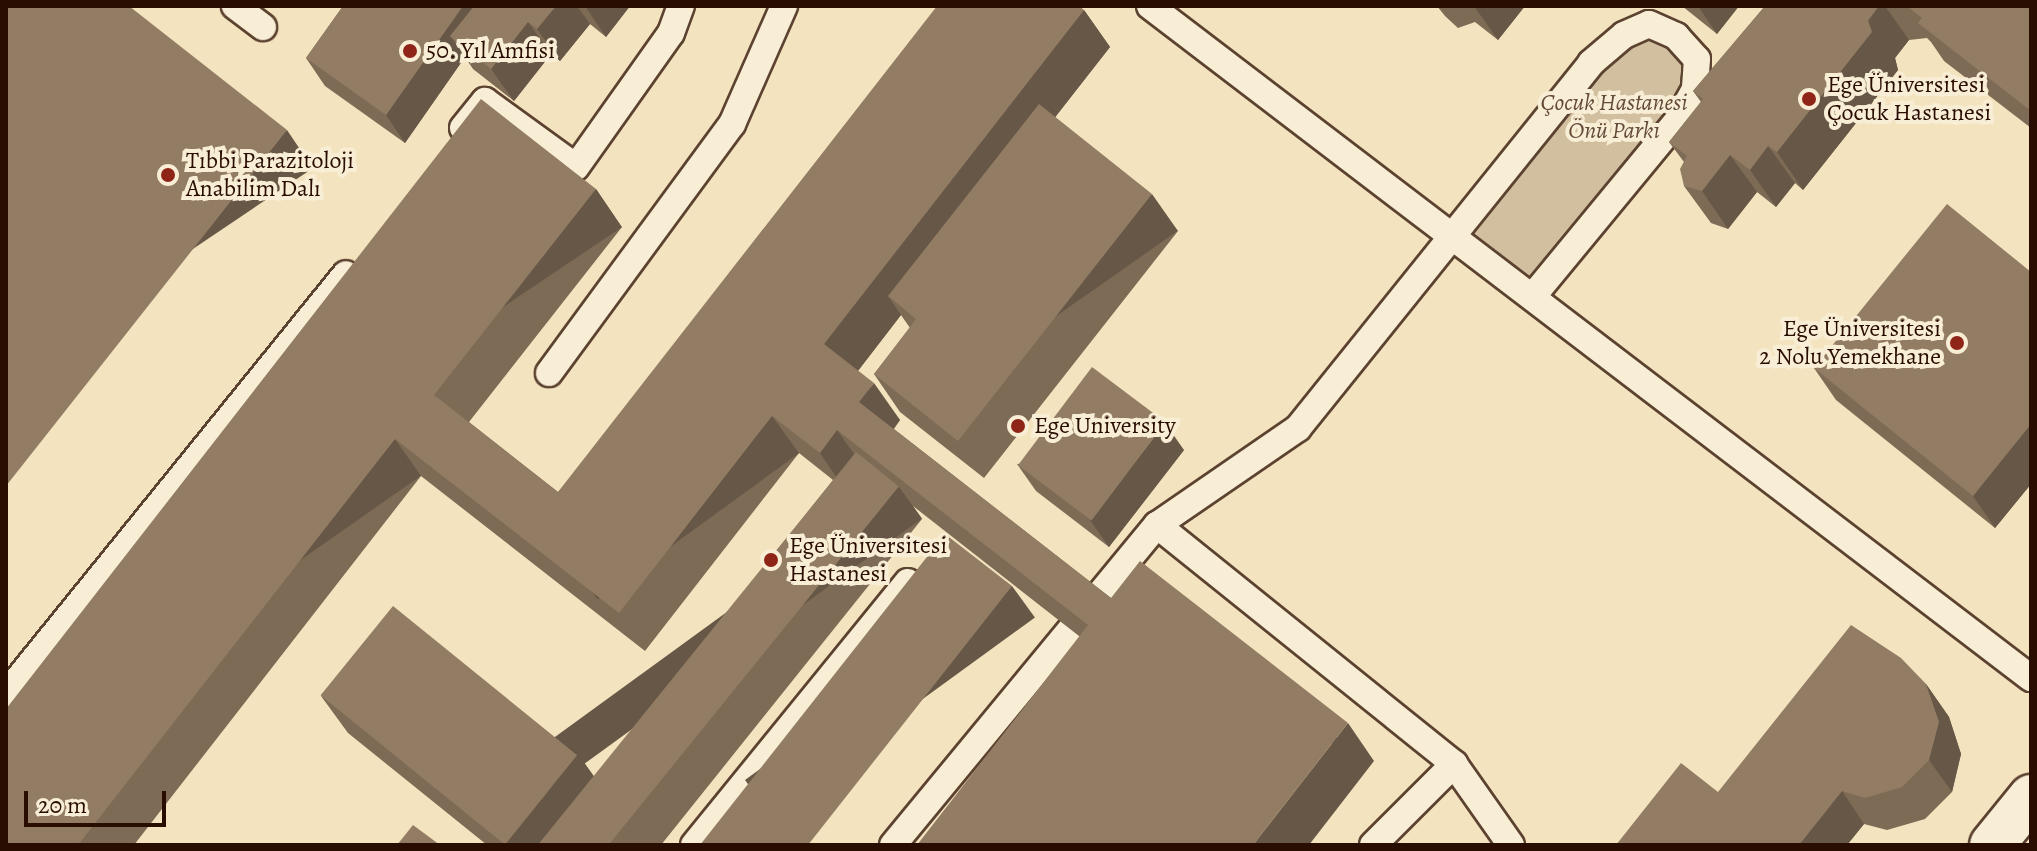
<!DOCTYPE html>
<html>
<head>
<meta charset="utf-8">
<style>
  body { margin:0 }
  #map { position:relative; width:2037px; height:851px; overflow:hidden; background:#f4e3bf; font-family:Alegreya,serif }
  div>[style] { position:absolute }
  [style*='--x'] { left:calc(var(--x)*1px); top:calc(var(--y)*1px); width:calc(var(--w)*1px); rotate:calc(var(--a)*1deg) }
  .green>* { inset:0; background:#d1bf9f }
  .roads { filter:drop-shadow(2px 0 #5c4230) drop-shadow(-2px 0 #5c4230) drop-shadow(0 2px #5c4230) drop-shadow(0 -2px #5c4230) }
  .service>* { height:26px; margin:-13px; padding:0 13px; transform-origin:13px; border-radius:13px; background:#f8edd5 }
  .minor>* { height:44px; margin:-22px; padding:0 22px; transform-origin:22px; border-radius:22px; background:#f8edd5 }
  .wall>* { inset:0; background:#7e6b56 }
  .shaded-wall>* { inset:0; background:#675746; transform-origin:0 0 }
  .building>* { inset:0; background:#937c64; transform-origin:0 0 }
  .dots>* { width:22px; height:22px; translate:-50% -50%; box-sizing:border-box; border:4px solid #f8edd5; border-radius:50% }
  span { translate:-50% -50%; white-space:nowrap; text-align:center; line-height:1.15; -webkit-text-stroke:8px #f8edd5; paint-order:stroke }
  .poi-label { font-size:24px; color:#290d01 }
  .left { translate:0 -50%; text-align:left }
  .right { translate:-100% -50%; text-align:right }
  .park-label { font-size:24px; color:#644b38; font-style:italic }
  .frame { position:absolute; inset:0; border:8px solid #290d01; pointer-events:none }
  .scale { position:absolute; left:24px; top:791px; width:142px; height:36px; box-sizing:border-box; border:4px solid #290d01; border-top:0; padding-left:10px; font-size:24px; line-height:28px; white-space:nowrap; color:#290d01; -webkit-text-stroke:6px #f8edd5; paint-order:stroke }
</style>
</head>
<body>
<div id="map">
  <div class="green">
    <div style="clip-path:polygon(1624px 35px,1676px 36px,1695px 89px,1532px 297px,1452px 238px)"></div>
  </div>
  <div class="roads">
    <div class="service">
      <div style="--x:235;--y:6;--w:35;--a:37"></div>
      <div style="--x:1150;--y:6;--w:1108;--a:37.34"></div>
      <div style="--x:463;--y:128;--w:35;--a:-51"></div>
      <div style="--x:485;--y:101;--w:112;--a:36"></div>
      <div style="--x:576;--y:167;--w:164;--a:-54.7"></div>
      <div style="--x:671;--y:33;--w:29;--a:-70"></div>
      <div style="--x:549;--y:373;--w:309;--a:-53.7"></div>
      <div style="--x:732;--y:124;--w:129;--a:-66.2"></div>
      <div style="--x:1157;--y:525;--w:381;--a:38.8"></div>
      <div style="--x:1454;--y:764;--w:99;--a:54.9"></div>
      <div style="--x:6;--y:694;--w:540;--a:-51.01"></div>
      <div style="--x:694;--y:845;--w:339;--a:-50.9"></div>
      <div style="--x:893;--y:845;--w:415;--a:-50.5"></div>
      <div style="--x:1157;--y:525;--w:171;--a:-34.5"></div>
      <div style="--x:1298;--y:428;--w:468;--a:-51.2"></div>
      <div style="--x:1591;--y:63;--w:43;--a:-40.3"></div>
      <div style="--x:1624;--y:35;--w:27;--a:-24"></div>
      <div style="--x:1649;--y:24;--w:30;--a:24"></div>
      <div style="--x:1676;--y:36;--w:31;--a:48"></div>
      <div style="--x:1697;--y:59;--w:30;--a:94"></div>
      <div style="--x:1695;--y:89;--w:35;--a:119"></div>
      <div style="--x:1678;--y:120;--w:229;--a:129.5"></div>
      <div style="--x:1373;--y:845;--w:115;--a:-45"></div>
    </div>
    <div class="minor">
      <div style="--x:1992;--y:845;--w:62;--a:-50.9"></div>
    </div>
  </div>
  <div class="wall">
    <div style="clip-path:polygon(343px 6px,630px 6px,606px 37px,590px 24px,560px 61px,551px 54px,514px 101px,473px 69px,465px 57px,405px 143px,325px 86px,306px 58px)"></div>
    <div style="clip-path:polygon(1437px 6px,1525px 6px,1498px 40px,1475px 22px,1458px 28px,1445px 16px)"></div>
    <div style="clip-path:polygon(1682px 6px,1739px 6px,1717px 34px)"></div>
    <div style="clip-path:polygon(1765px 6px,2031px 6px,2031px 128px,1944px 61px,1931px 42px,1927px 38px,1909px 40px,1895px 58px,1898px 70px,1803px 190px,1795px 183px,1776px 207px,1757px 192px,1728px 229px,1711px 223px,1684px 186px,1684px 162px,1669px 142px,1701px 102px,1693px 91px)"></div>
    <div style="clip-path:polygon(1084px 10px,1110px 47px,1055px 117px,1178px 231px,984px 478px,900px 412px,874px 374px,910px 328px,901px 315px,858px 371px,900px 420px,894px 429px,1111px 598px,1374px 761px,1079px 636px,913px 506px,922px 519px,661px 845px,487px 845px,348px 733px,321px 696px,578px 754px,595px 778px,833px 480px,799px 453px,645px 651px,421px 476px,134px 845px,6px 845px,596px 189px,622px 227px,469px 422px,558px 492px)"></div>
    <div style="clip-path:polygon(2031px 272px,2031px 484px,1995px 528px,1836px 400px,1814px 368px)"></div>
    <div style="clip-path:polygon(1184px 450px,1109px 547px,1036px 491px,1017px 464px)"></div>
    <div style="clip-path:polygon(1926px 684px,1949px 717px,1961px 754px,1952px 792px,1925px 819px,1887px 830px,1864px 824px,1847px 845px,1616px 845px)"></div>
  </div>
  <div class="shaded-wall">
    <div style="clip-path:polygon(463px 6px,487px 6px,450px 36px,465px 57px,405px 143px,386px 115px)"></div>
    <div style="clip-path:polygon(556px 6px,577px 6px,590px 24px,560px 61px,537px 29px)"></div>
    <div style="clip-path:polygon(585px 6px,630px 6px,606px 37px)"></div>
    <div style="clip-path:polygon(1474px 6px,1525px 6px,1498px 40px)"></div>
    <div style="clip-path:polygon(1698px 6px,1739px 6px,1717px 34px)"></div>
    <div style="clip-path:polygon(1879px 6px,1885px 6px,1909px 40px,1895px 58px,1898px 70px,1803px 190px,1777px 152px)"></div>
    <div style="clip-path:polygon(1084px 10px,1110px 47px,905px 310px,888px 296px,901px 315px,850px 381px,824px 344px)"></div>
    <div style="clip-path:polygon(528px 22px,551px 54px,514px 101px,491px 69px)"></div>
    <div style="left:287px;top:130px;width:46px;height:454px;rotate:56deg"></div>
    <div style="clip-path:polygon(1768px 146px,1795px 183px,1776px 207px,1750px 170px)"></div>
    <div style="clip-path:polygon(1730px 155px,1757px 192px,1728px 229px,1702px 191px)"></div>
    <div style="left:596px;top:189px;width:46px;height:262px;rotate:56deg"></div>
    <div style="left:1152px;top:194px;width:45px;height:314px;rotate:55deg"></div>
    <div style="clip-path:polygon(874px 383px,900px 420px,885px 439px,859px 402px)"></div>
    <div style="left:772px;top:416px;width:46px;height:249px;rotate:54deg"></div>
    <div style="clip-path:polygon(1165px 423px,1184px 450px,1109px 547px,1090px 520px)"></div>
    <div style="clip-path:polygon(2031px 424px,2031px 484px,1995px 528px,1973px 496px)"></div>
    <div style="clip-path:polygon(837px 430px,864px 468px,846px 491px,820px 453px)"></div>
    <div style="left:395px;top:439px;width:45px;height:515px;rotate:55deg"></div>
    <div style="left:899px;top:487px;width:39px;height:458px;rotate:54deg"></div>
    <div style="left:1012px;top:586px;width:39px;height:330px;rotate:54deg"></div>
    <div style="clip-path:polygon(1926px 684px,1949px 717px,1961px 754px,1952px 792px,1929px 760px)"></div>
    <div style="clip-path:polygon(1348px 723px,1374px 761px,1309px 845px,1253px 845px)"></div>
    <div style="clip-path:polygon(578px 754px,605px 792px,562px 845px,507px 845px,506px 844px)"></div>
    <div style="clip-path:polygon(1842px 791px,1864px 824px,1847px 845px,1799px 845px)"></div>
  </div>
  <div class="building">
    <div style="clip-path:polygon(6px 6px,129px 6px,287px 130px,6px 486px)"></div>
    <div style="clip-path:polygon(343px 6px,463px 6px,386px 115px,306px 58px)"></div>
    <div style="clip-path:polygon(474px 6px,556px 6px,537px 29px,528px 22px,491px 69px,450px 36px)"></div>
    <div style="clip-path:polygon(937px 6px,1079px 6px,1084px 10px,824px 344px,874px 383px,859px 402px,1111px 598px,1140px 561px,1348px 723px,1253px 845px,917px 845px,1088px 625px,837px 430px,820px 453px,772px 416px,619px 613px,395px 439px,78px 845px,6px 845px,6px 709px,481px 99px,596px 189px,434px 395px,558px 492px)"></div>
    <div style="clip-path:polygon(1765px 6px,1879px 6px,1868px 20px,1872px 32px,1777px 152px,1768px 146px,1750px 170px,1730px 155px,1702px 191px,1684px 186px,1680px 169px,1687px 156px,1669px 142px,1703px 99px,1693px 91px)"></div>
    <div style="clip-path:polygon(1907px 6px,2031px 6px,2031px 111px,1918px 23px,1922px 18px)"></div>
    <div style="clip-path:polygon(1039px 104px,1152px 194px,958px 441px,874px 374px,916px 319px,888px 296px)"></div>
    <div style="clip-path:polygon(1947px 204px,2031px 272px,2031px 424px,1973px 496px,1814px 368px)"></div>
    <div style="left:1092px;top:367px;width:92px;height:123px;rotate:37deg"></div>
    <div style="left:856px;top:452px;width:55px;height:504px;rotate:39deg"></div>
    <div style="clip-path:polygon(945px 534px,1012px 586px,808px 845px,700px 845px)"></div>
    <div style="left:393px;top:606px;width:237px;height:115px;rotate:39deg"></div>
    <div style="clip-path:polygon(1851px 625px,1901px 658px,1926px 684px,1939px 722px,1929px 760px,1902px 787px,1865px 798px,1842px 791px,1799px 845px,1616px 845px,1681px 763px,1718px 792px)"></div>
    <div style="clip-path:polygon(413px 825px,440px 845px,397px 845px)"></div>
  </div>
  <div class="dots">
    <div style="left:410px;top:51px;background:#8f2418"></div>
    <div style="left:1809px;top:99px;background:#8f2418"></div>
    <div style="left:168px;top:175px;background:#8f2418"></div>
    <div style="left:1957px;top:343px;background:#8f2418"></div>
    <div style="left:1018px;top:426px;background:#8f2418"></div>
    <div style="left:771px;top:560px;background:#8f2418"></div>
  </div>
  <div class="poi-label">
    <span class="left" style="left:426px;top:51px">50. Yıl Amfisi</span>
    <span class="left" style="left:1827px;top:99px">Ege Üniversitesi<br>Çocuk Hastanesi</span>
    <span class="left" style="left:186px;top:175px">Tıbbi Parazitoloji<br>Anabilim Dalı</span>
    <span class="right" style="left:1941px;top:343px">Ege Üniversitesi<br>2 Nolu Yemekhane</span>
    <span class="left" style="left:1034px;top:426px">Ege University</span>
    <span class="left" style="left:789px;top:560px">Ege Üniversitesi<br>Hastanesi</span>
  </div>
  <div class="park-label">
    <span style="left:1614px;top:117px">Çocuk Hastanesi<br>Önü Parkı</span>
  </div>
  <div class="frame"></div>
  <div class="scale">20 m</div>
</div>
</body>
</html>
